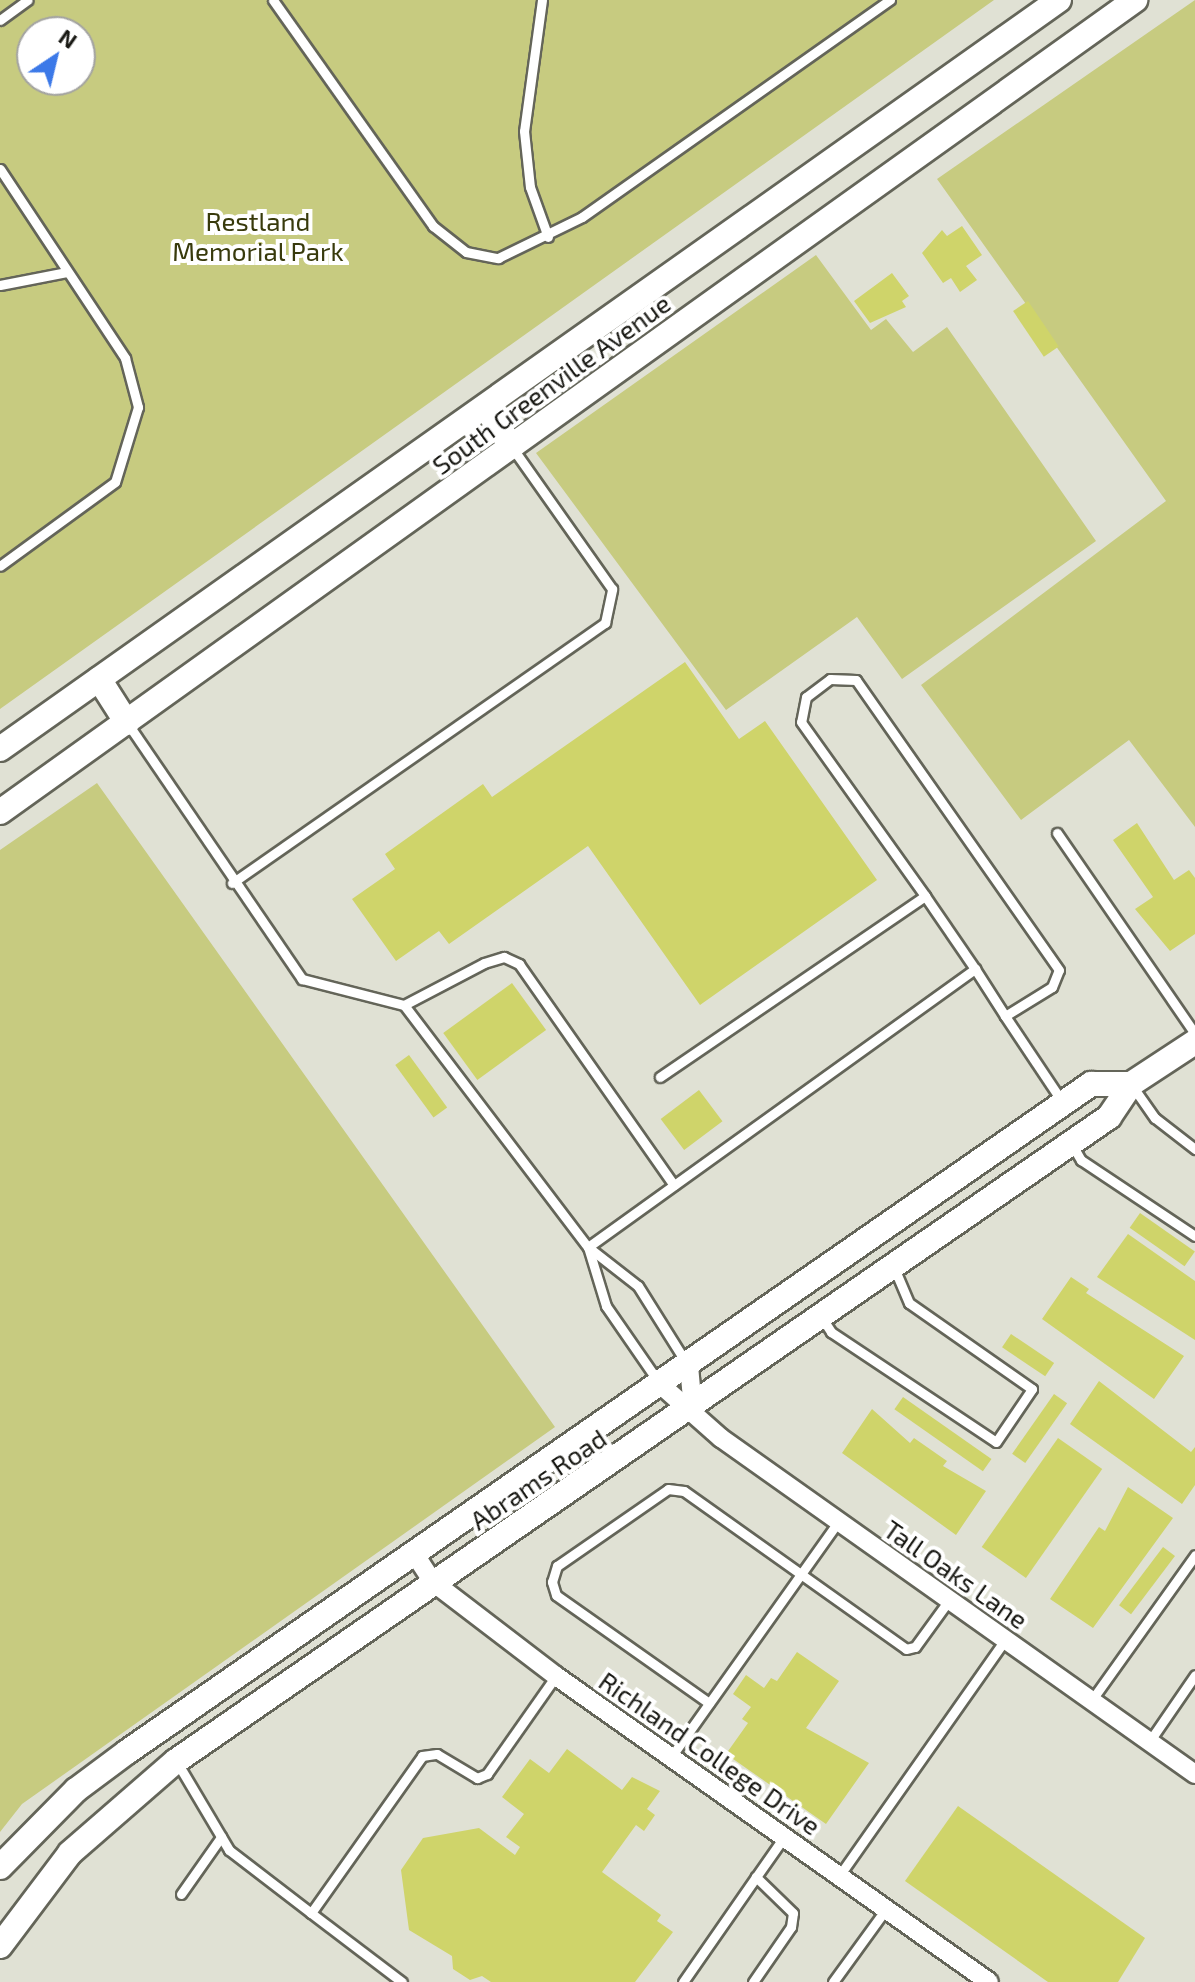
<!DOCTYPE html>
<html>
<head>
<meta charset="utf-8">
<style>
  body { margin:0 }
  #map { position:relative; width:1195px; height:1982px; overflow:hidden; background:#e0e1d4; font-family:"Exo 2",sans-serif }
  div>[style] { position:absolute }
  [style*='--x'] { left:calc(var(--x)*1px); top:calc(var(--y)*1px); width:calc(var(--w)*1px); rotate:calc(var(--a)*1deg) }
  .green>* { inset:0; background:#c7cb80 }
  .building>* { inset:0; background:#cfd46a; transform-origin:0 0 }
  .roads { filter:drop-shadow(2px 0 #646559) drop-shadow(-2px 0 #646559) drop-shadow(0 2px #646559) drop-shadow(0 -2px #646559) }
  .lane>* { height:9px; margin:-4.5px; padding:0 4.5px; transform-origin:4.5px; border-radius:4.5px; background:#fff }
  .street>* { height:18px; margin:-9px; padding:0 9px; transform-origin:9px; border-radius:9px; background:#fff }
  .secondary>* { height:24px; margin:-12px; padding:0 12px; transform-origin:12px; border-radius:12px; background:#fff }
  span { translate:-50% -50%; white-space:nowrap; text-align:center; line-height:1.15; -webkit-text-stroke:8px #fff; paint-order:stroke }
  .park-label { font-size:26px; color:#383a0c }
  .street-label { font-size:26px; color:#181813 }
  .north { position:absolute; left:16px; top:16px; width:80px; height:80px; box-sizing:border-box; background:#fff; border:2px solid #a3a3a1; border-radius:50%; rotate:35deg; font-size:22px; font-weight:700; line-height:32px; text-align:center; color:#181813 }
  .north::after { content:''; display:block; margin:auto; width:28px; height:36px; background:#3c79e8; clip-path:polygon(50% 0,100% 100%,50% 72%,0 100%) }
</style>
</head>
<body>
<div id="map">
  <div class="green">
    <div style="clip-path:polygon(evenodd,0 0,994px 0,0 709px,0 0,32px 32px,80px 32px,80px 80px,32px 80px,32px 32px)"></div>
    <div style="clip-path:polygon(1195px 0,1195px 827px,1129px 740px,1021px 820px,921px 685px,1166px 501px,937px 179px)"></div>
    <div style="clip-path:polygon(816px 255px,871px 330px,886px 319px,913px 352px,947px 327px,1096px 541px,902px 679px,857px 617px,726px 710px,536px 453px)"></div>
    <div style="clip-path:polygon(97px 783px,555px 1427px,22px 1804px,0 1832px,0 850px)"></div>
  </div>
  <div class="building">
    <div style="clip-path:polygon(962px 226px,982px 255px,966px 266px,977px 280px,960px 292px,951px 278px,943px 283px,922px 253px,942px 230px,947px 236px)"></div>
    <div style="clip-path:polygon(892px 273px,909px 296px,902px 301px,906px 307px,870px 323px,854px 301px)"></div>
    <div style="left:1028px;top:301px;width:55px;height:18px;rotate:56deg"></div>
    <div style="clip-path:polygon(685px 662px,739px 739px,765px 721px,877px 880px,700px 1005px,588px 846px,449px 944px,439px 931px,396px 961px,352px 899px,395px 869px,385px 854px,483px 784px,492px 797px)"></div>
    <div style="clip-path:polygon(1137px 823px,1174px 880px,1189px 870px,1195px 878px,1195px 934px,1170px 951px,1135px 909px,1153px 897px,1113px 840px)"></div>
    <div style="left:512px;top:983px;width:58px;height:85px;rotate:54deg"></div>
    <div style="left:409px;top:1055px;width:65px;height:17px;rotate:54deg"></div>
    <div style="left:699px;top:1090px;width:39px;height:48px;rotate:53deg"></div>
    <div style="left:1140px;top:1213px;width:67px;height:18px;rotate:35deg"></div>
    <div style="clip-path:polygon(1128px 1234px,1195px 1281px,1195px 1340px,1097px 1277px)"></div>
    <div style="clip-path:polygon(1071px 1277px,1089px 1289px,1086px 1293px,1184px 1356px,1154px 1399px,1042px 1319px)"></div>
    <div style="left:1011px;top:1334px;width:52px;height:16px;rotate:34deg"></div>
    <div style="clip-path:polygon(1099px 1381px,1191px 1452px,1195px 1447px,1195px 1485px,1182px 1504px,1070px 1424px)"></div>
    <div style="left:1054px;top:1394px;width:16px;height:73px;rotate:35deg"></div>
    <div style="left:903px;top:1397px;width:108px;height:15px;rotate:35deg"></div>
    <div style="clip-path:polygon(872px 1409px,910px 1443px,914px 1438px,947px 1461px,943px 1466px,986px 1491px,956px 1535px,842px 1453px)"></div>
    <div style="left:1058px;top:1438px;width:54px;height:133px;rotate:35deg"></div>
    <div style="clip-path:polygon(1128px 1487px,1173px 1518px,1093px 1628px,1050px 1599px,1099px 1527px,1105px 1531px)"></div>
    <div style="left:1163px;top:1547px;width:15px;height:73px;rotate:37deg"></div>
    <div style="clip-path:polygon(797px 1652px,839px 1681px,806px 1728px,869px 1763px,826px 1824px,726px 1754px,748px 1723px,742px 1719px,751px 1707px,733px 1694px,746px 1675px,764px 1688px,771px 1678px,777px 1681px)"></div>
    <div style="clip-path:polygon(567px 1749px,622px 1790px,632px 1777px,660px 1791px,647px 1809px,655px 1815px,644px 1831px,636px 1825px,602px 1872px,661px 1915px,657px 1921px,673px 1932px,635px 1982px,491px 1982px,482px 1976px,470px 1980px,453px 1969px,452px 1956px,409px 1930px,401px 1870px,423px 1838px,479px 1828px,515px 1855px,520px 1847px,506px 1837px,524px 1814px,502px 1797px,530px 1759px,549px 1773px)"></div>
    <div style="clip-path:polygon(958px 1806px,1145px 1938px,1118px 1982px,1048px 1982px,905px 1881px)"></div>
  </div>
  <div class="roads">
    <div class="lane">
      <div style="--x:273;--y:0;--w:277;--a:54.7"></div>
      <div style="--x:433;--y:226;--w:42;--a:38.2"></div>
      <div style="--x:466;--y:252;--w:33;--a:11"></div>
      <div style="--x:498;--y:258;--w:93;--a:-26"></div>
      <div style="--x:582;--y:217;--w:377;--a:-35.2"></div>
      <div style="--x:542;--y:0;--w:132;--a:97.8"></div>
      <div style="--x:524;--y:131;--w:56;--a:83.9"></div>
      <div style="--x:530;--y:187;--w:53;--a:70.2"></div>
      <div style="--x:0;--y:20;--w:34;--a:-36"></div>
      <div style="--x:0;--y:169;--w:227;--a:56.5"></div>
      <div style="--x:125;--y:358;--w:51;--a:75.1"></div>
      <div style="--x:138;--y:407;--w:78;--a:107"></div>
      <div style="--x:115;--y:482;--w:142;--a:143.9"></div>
      <div style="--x:0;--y:285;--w:68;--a:-11"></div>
      <div style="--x:128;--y:724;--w:309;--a:55.7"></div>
      <div style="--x:302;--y:979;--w:105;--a:14.3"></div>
      <div style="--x:404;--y:1005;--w:304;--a:52.8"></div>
      <div style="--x:588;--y:1247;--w:63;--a:38"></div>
      <div style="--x:638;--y:1286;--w:92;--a:57.9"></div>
      <div style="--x:1057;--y:833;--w:244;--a:55.5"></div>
      <div style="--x:232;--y:883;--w:455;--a:-34.9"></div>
      <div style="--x:605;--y:623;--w:35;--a:-78"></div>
      <div style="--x:612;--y:589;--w:174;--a:-125.2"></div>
      <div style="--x:925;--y:896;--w:88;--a:55.6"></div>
      <div style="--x:404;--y:1005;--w:90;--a:-27.7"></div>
      <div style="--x:484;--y:963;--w:21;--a:-17"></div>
      <div style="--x:504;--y:957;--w:17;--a:25"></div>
      <div style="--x:519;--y:964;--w:270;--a:55"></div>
      <div style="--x:1005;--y:1016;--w:105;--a:56.3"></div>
      <div style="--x:1133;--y:1087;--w:38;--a:55"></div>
      <div style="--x:1155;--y:1118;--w:51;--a:37.8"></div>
      <div style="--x:1071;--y:1143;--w:20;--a:60"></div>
      <div style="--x:1081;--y:1160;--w:137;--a:33.7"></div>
      <div style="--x:588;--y:1247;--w:477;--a:-35.7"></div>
      <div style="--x:975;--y:969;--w:56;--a:57.4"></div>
      <div style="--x:1005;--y:1016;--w:55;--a:-31.7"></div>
      <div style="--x:1052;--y:987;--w:18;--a:-68"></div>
      <div style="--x:1059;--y:970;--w:354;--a:-125"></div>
      <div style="--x:856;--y:680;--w:26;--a:-178"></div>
      <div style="--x:830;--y:679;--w:30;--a:143"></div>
      <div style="--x:806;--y:697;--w:25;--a:101"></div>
      <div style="--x:801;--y:722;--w:214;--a:54.5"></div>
      <div style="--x:925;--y:896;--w:321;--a:145.7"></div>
      <div style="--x:588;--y:1247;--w:62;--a:73"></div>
      <div style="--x:606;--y:1306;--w:91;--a:55.3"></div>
      <div style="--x:822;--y:1318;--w:17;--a:57"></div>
      <div style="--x:831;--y:1332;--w:198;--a:33.7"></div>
      <div style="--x:996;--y:1442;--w:64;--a:-55.8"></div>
      <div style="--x:1032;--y:1389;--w:150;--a:-145"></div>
      <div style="--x:909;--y:1303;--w:38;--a:-113"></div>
      <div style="--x:1091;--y:1701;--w:179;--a:-54.5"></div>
      <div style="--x:709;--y:1703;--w:187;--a:-144.8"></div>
      <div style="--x:556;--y:1595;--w:14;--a:-107"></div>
      <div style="--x:552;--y:1582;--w:17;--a:-73"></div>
      <div style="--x:557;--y:1566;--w:135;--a:-34.7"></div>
      <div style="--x:668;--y:1489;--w:16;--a:7"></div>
      <div style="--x:684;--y:1491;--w:272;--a:35.4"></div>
      <div style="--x:906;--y:1649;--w:9;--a:-13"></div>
      <div style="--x:915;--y:1647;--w:58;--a:-54.1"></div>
      <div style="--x:1149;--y:1742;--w:81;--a:-55.5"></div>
      <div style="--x:671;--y:1757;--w:288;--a:-54.6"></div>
      <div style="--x:178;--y:1764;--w:100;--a:59.3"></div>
      <div style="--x:229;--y:1850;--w:103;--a:37.5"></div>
      <div style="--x:311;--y:1913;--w:192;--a:-54.7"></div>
      <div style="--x:422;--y:1756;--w:15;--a:-8"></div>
      <div style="--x:437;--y:1754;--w:47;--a:31"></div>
      <div style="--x:477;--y:1778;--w:11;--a:-22"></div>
      <div style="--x:487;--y:1774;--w:120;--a:-54.9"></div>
      <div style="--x:839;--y:1876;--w:289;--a:-54.9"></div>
      <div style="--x:181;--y:1894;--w:70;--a:-54.9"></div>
      <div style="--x:311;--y:1913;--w:114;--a:37.2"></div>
      <div style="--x:683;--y:1982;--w:128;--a:-55.2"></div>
      <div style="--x:753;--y:1982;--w:67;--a:-55.4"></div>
      <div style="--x:791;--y:1927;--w:14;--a:-82"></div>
      <div style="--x:793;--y:1913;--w:52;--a:-135.8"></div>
      <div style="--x:756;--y:1877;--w:49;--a:-55"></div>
      <div style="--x:833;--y:1982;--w:90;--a:-54"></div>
    </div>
    <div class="street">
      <div style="--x:689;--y:1366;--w:43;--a:84.7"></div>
      <div style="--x:661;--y:1385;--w:80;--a:41.5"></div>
      <div style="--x:721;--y:1438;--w:581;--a:35.33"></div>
      <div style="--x:414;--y:1553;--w:35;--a:57"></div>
      <div style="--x:433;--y:1582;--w:155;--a:37.4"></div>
      <div style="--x:556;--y:1676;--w:530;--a:35.25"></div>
    </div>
    <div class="secondary">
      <div style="--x:485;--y:407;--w:48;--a:56"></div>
      <div style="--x:99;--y:679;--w:52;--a:57.5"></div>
      <div style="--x:0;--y:749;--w:1297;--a:-35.27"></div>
      <div style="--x:0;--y:812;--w:1396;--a:-35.58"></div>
      <div style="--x:0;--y:1867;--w:108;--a:-45.4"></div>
      <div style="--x:76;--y:1790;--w:64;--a:-36.7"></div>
      <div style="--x:127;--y:1752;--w:1173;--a:-34.72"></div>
      <div style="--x:1091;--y:1084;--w:40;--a:0"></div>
      <div style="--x:0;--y:1946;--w:116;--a:-53"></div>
      <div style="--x:70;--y:1853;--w:140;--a:-41"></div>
      <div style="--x:176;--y:1761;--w:1134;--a:-34.62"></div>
      <div style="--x:1109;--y:1117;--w:40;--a:-56"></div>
      <div style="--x:1131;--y:1084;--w:77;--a:-33.3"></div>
    </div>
  </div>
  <div class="park-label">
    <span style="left:258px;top:236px">Restland<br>Memorial Park</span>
  </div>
  <div class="street-label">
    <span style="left:551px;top:384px;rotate:-36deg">South Greenville Avenue</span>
    <span style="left:538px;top:1479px;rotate:-34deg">Abrams Road</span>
    <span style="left:956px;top:1574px;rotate:35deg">Tall Oaks Lane</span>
    <span style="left:710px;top:1753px;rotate:35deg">Richland College Drive</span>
  </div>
  <div class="north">N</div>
</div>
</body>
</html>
